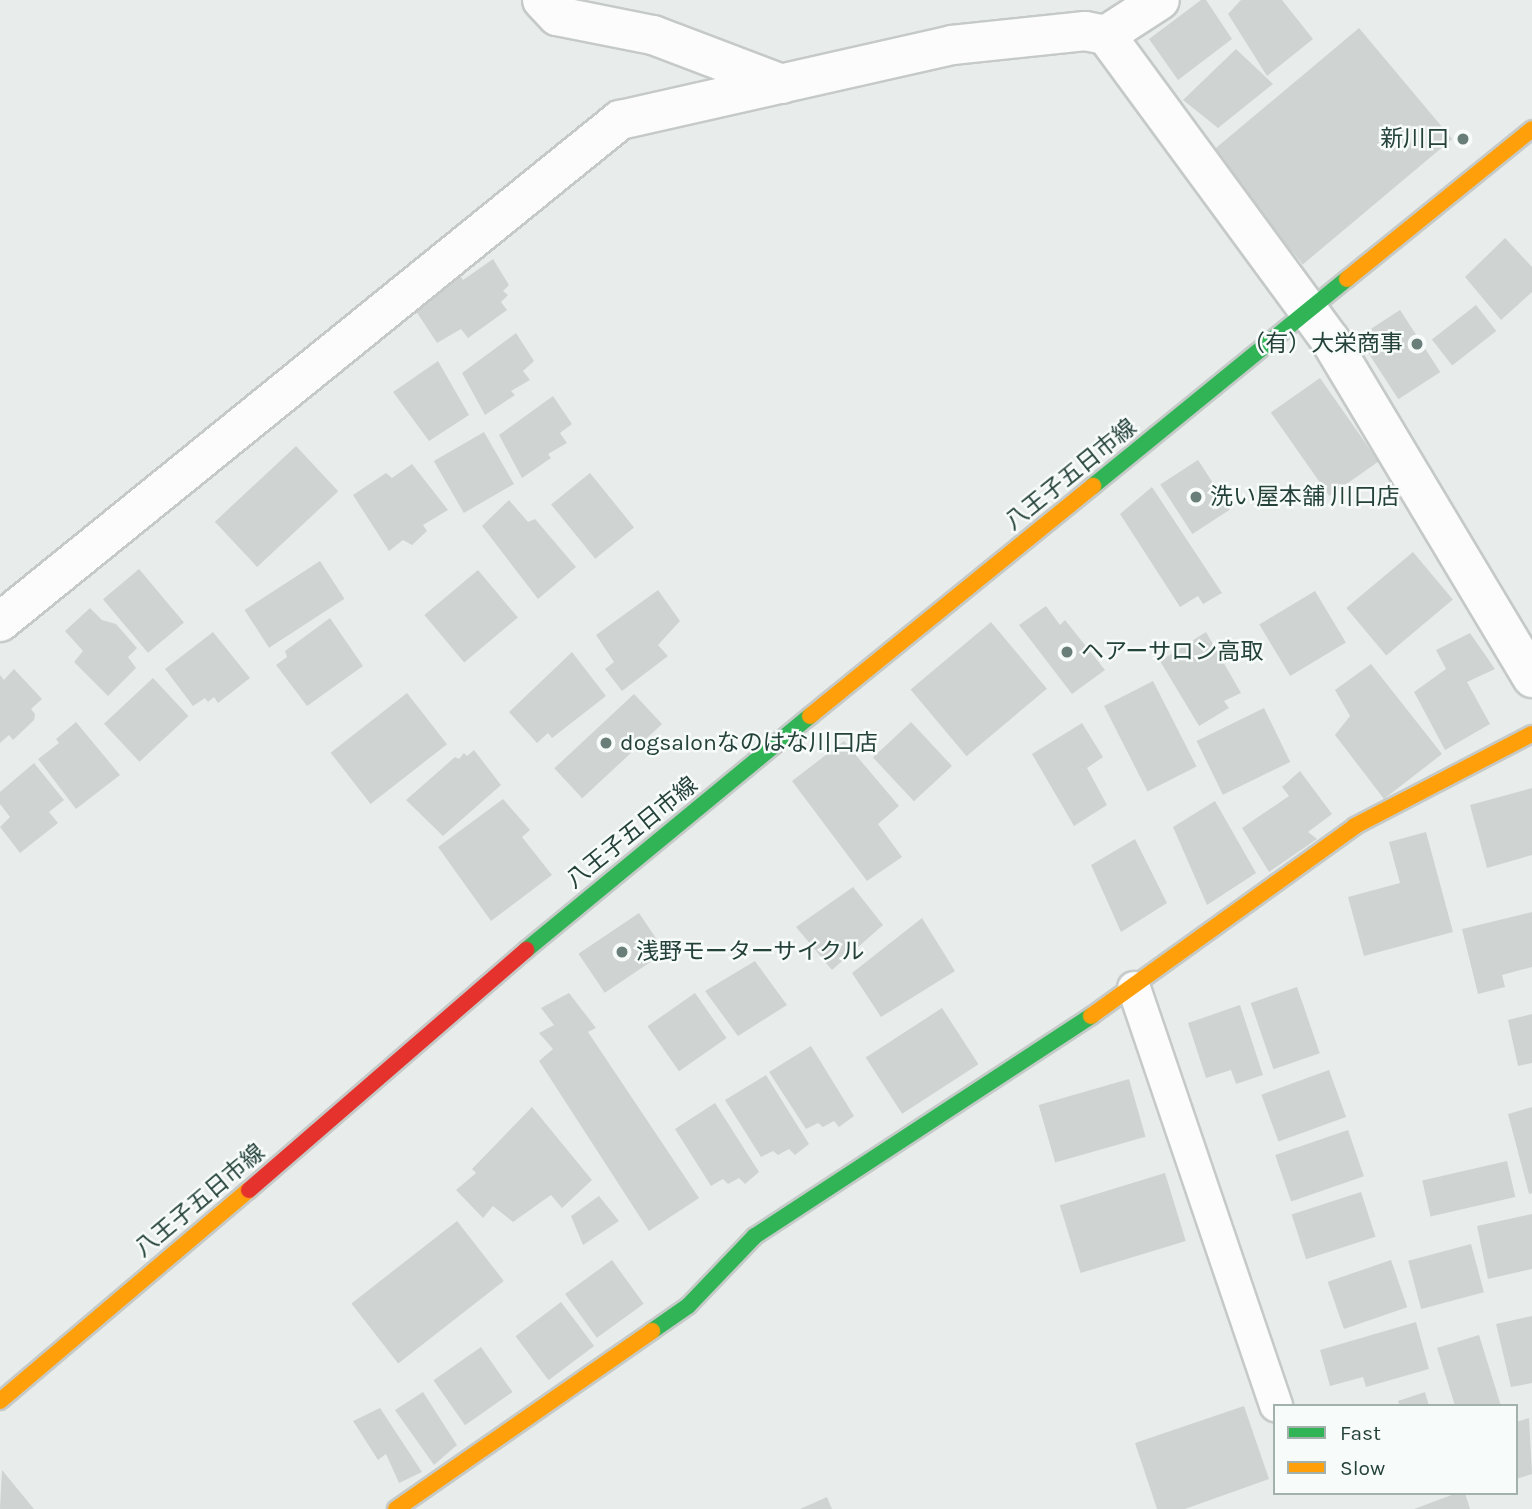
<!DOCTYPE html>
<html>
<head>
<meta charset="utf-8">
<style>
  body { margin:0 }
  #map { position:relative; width:1532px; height:1509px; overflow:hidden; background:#e8edeb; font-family:Karla,"Noto Sans JP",sans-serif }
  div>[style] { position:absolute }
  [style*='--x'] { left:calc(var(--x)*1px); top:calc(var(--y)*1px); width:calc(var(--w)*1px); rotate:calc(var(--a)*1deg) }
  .building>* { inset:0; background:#cfd4d2; transform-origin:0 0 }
  .roads { filter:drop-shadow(2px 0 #c5cac8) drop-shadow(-2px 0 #c5cac8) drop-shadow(0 2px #c5cac8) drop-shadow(0 -2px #c5cac8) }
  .lane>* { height:32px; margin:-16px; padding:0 16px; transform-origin:16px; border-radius:16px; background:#fcfcfc }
  .street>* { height:38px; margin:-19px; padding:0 19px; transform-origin:19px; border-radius:19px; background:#fcfcfc }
  .fast>* { height:16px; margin:-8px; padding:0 8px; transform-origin:8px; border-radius:8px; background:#30b455 }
  .slow>* { height:16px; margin:-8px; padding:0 8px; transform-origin:8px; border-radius:8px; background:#ff9f0a }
  .jam>* { height:16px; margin:-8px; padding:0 8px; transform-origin:8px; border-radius:8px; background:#e5322d }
  .dots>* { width:19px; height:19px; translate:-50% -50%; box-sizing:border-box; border:4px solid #f7fbf9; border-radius:50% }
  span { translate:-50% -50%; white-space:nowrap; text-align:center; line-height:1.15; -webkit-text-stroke:5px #f7fbf9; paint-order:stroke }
  .poi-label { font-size:23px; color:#24423a }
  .right { translate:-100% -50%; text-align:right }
  .left { translate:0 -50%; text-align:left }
  .street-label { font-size:23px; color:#24423a }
  .legend { position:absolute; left:1273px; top:1404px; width:245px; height:91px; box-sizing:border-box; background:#f7fbf9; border:2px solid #a3b1ad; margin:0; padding:9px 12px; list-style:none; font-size:21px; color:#24423a }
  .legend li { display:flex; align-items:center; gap:14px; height:35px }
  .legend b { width:35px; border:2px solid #a3b1ad }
</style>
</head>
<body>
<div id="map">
  <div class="building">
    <div style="clip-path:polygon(1201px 0,1206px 0,1232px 39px,1178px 80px,1149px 39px)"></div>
    <div style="clip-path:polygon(1241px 0,1282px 0,1313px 39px,1267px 76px,1228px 14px)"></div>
    <div style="left:1359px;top:28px;width:145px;height:195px;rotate:50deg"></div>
    <div style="clip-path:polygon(1236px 49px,1273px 84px,1218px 128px,1183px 100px)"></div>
    <div style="clip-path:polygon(1505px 238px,1532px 267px,1532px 292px,1501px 320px,1465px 277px)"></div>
    <div style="clip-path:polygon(493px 259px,509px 285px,503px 291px,508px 295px,501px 302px,507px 310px,468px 338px,461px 329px,437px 343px,410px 302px,459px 273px,463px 280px)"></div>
    <div style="left:1476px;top:305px;width:33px;height:56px;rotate:52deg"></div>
    <div style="left:1400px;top:310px;width:74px;height:50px;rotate:57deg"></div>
    <div style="clip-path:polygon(516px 333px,534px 361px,523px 371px,530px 380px,511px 391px,515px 395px,485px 415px,462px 373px)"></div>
    <div style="clip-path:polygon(438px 361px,469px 415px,429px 441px,393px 392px)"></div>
    <div style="left:1320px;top:378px;width:102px;height:60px;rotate:55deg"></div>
    <div style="clip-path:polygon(553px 396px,572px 424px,560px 433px,567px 443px,548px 454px,551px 458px,522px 478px,499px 435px)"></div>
    <div style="left:484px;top:432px;width:60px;height:58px;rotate:60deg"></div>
    <div style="left:296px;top:446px;width:62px;height:111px;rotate:47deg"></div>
    <div style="left:1198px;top:460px;width:59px;height:45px;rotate:57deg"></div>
    <div style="clip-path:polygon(412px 464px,448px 510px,423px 525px,427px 531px,412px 545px,403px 540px,389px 551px,353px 495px,386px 473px,392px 478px)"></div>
    <div style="left:590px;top:473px;width:70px;height:50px;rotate:51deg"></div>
    <div style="clip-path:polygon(1152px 487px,1222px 593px,1203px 604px,1198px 596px,1180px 607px,1120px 514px)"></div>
    <div style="clip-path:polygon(509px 500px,528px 522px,535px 519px,576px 567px,538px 599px,482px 526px)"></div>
    <div style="left:1413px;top:552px;width:62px;height:87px;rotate:50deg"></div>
    <div style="left:320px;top:561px;width:45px;height:90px;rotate:57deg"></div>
    <div style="left:139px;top:569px;width:70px;height:47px;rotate:50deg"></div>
    <div style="left:478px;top:570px;width:62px;height:70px;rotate:50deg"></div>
    <div style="clip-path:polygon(658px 590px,680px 621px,658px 645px,668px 656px,622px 691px,605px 669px,614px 662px,596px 635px)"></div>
    <div style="left:1315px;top:591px;width:60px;height:65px;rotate:59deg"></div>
    <div style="clip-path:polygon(1046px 606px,1060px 625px,1065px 620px,1105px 670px,1072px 694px,1019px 625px)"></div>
    <div style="clip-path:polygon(90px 608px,102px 620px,116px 624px,137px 648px,128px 657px,136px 668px,108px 696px,74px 662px,83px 651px,65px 631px)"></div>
    <div style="clip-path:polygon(330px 618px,363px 666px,307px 706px,276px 665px,287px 657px,285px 651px)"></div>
    <div style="left:991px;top:622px;width:87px;height:105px;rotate:50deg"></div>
    <div style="clip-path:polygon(213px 632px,250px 678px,218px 703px,214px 697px,208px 702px,205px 698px,193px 706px,165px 669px)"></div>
    <div style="clip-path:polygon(1206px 632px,1241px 693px,1224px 701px,1229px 708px,1199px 726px,1160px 661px)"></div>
    <div style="clip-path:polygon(1470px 633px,1495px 669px,1467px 682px,1490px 724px,1445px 750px,1414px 692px,1446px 669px,1436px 650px)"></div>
    <div style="clip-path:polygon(572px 652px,606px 696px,552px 738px,548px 733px,537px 743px,509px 712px)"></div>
    <div style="clip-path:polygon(1371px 664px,1442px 754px,1384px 799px,1335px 735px,1350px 716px,1335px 690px)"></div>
    <div style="clip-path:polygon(14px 669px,42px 699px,31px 709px,35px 714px,34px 720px,13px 740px,9px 735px,0 743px,0 675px,4px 680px)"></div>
    <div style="left:153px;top:678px;width:52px;height:67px;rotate:47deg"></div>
    <div style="left:1153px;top:681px;width:96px;height:55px;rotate:63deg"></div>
    <div style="left:407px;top:693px;width:65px;height:97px;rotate:52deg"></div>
    <div style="left:634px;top:694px;width:41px;height:109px;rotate:47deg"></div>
    <div style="left:1264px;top:708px;width:60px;height:75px;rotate:64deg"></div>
    <div style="clip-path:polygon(76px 722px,120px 775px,76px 809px,38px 759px,59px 743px,56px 739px)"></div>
    <div style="left:911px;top:722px;width:60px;height:52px;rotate:47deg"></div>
    <div style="clip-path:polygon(1082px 723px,1103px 757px,1087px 768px,1107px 805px,1074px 826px,1032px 754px)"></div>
    <div style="clip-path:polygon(844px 741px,899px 806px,878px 824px,902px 857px,867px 881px,792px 781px)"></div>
    <div style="clip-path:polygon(474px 750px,501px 785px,443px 836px,406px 800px,455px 757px,459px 759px,464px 753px,467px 756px)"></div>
    <div style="clip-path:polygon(34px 763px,64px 800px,49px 812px,58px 823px,20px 853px,0 827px,10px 817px,0 804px,0 792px)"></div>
    <div style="clip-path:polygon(1300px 771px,1332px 814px,1308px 832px,1317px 839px,1269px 872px,1242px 828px,1289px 796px,1282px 787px)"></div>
    <div style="clip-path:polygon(1532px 788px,1532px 855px,1487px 868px,1470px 805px)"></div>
    <div style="clip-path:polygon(503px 799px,530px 830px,522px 837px,552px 875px,491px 921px,438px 847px)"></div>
    <div style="clip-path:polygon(1215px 801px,1256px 873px,1207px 905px,1173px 827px)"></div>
    <div style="clip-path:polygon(1426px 832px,1453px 932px,1364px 956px,1348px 897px,1400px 883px,1389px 842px)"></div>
    <div style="clip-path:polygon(1135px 839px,1167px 903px,1121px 932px,1091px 865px)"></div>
    <div style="clip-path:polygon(853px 887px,883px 925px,832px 970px,796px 927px)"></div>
    <div style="clip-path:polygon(1532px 912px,1532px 967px,1502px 975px,1505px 987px,1478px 994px,1462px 929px)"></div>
    <div style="left:639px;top:913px;width:47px;height:73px;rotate:56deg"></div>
    <div style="clip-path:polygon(922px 918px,955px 971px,881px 1017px,852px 973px)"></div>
    <div style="clip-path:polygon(755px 961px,787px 1005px,738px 1036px,705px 991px)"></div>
    <div style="left:1297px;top:987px;width:70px;height:49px;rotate:71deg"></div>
    <div style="clip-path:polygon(569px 993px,596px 1028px,588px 1032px,699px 1198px,649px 1231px,539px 1061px,553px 1049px,539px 1033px,554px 1025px,541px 1008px)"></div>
    <div style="left:695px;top:993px;width:55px;height:58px;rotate:55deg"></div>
    <div style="clip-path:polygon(1240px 1005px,1263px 1075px,1236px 1084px,1231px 1070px,1206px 1078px,1188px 1023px)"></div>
    <div style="left:942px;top:1008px;width:67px;height:91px;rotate:57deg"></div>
    <div style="clip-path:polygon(1532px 1014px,1532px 1063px,1518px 1066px,1508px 1020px)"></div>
    <div style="clip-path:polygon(811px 1046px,854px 1116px,839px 1127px,834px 1121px,823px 1127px,818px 1123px,806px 1129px,769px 1072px)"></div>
    <div style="left:1329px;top:1070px;width:50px;height:72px;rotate:70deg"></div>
    <div style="clip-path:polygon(766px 1075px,809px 1144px,795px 1155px,789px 1149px,778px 1155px,773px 1151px,761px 1157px,725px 1100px)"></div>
    <div style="left:1129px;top:1079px;width:60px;height:94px;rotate:74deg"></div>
    <div style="clip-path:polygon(715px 1103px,759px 1172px,745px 1184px,739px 1178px,728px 1184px,723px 1179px,711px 1186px,675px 1129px)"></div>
    <div style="clip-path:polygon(532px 1107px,592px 1180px,562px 1208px,551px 1195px,513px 1222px,493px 1206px,483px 1218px,456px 1190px,476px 1173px,472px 1169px)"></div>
    <div style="clip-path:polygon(1532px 1107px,1532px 1193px,1529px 1194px,1508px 1114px)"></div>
    <div style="left:1348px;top:1130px;width:49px;height:77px;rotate:71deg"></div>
    <div style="left:1507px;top:1161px;width:37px;height:87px;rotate:77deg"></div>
    <div style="left:1165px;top:1173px;width:71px;height:110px;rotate:73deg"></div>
    <div style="left:1361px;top:1192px;width:47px;height:73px;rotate:72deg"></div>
    <div style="clip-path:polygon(599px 1196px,619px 1221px,583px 1245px,571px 1216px)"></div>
    <div style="clip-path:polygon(1532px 1214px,1532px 1269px,1488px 1279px,1477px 1226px)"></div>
    <div style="left:457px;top:1221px;width:76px;height:134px;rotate:52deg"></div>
    <div style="left:1471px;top:1244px;width:50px;height:65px;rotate:75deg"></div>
    <div style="left:612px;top:1260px;width:54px;height:58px;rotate:54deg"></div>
    <div style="left:1391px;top:1260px;width:50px;height:67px;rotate:71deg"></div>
    <div style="left:561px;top:1302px;width:55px;height:57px;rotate:53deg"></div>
    <div style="clip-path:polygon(1532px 1316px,1532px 1383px,1511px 1387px,1496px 1324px)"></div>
    <div style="clip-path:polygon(1416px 1322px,1429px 1369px,1366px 1387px,1363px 1377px,1330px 1386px,1320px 1350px)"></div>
    <div style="clip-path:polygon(1479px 1335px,1501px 1406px,1455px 1406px,1437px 1348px)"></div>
    <div style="left:481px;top:1347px;width:55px;height:58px;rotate:55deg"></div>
    <div style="clip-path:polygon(423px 1392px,457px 1445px,434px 1465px,395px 1410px)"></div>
    <div style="clip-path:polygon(1425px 1392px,1429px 1406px,1400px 1406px,1398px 1401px)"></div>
    <div style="clip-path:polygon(1244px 1406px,1269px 1479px,1185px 1509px,1157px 1509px,1135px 1443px)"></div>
    <div style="clip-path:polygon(380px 1408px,422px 1472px,399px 1483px,386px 1454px,378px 1460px,353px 1421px)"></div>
    <div style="clip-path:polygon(1529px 1418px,1532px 1474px,1516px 1479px,1516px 1422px)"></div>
    <div style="clip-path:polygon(2px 1470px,34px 1509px,0 1509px)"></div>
    <div style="clip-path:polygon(1457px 1493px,1465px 1493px,1470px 1509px,1414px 1509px)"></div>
    <div style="clip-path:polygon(827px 1497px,832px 1509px,800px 1509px)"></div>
  </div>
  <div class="roads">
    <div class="lane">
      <div style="--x:1134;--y:988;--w:441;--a:71.2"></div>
    </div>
    <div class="street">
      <div style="--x:542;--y:0;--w:22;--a:47"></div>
      <div style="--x:557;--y:16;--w:98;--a:11.2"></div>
      <div style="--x:653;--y:35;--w:138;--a:20.8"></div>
      <div style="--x:1106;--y:35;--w:378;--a:53.7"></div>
      <div style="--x:1330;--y:340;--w:394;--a:59.1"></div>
      <div style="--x:0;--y:622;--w:798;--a:-39"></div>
      <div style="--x:620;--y:120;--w:340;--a:-12.7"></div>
      <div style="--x:952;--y:45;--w:134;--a:-6"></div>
      <div style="--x:1085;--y:31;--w:21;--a:11"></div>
      <div style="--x:1106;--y:35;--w:64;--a:-32.9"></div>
    </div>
    <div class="fast">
      <div style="--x:1093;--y:486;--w:328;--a:-39.2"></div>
      <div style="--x:526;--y:950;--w:368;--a:-39.5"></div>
      <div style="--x:652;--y:1331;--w:44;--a:-34.8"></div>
      <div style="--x:688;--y:1306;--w:97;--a:-46.3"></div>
      <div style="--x:755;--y:1236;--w:402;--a:-33.2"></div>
    </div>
    <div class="slow">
      <div style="--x:1347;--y:279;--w:238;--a:-39"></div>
      <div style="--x:810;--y:716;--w:365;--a:-39.1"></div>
      <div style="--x:1091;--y:1016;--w:325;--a:-35.7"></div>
      <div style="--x:1355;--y:826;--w:199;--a:-27.5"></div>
      <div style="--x:0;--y:1401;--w:326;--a:-40.3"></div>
      <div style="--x:396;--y:1509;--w:312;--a:-34.8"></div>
    </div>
    <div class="jam">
      <div style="--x:249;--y:1190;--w:367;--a:-40.9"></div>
    </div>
  </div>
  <div class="dots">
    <div style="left:1463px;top:139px;background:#697e78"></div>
    <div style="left:1417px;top:344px;background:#697e78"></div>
    <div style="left:1196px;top:497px;background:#697e78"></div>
    <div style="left:1067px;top:652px;background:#697e78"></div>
    <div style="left:606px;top:743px;background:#697e78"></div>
    <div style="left:622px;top:952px;background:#697e78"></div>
  </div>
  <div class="poi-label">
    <span class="right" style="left:1449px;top:139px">新川口</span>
    <span class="right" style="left:1403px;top:344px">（有）大栄商事</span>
    <span class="left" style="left:1210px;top:497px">洗い屋本舗 川口店</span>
    <span class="left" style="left:1081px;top:652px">ヘアーサロン高取</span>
    <span class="left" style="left:620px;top:743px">dogsalonなのはな川口店</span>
    <span class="left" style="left:636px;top:952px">浅野モーターサイクル</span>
  </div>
  <div class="street-label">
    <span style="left:1071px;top:475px;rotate:-39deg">八王子五日市線</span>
    <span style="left:632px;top:833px;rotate:-39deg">八王子五日市線</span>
    <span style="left:200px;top:1201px;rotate:-40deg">八王子五日市線</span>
  </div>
  <ul class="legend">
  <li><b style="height:9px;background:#30b455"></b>Fast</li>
  <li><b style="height:9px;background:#ff9f0a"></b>Slow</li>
  </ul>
</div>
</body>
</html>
